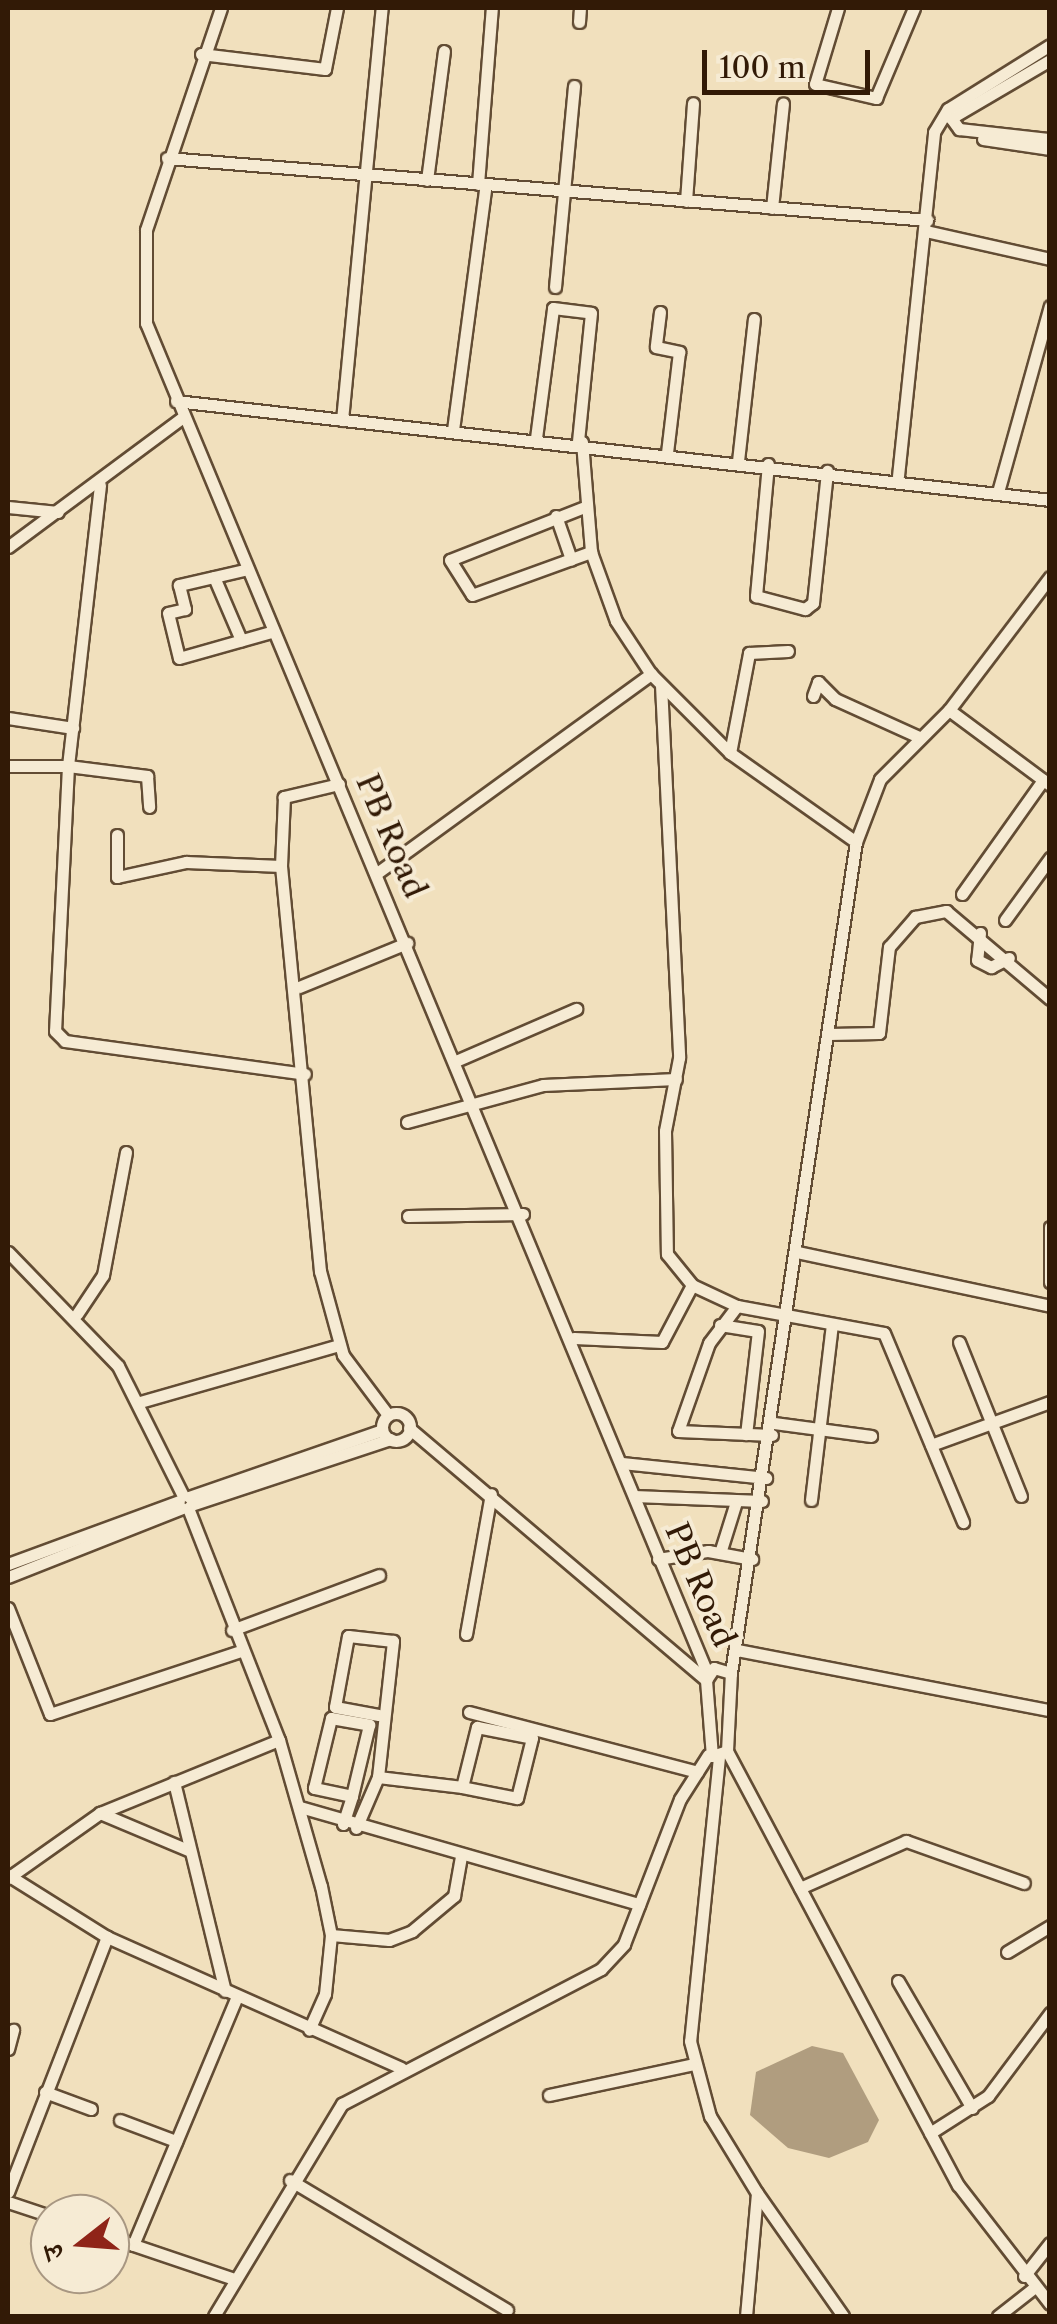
<!DOCTYPE html>
<html>
<head>
<meta charset="utf-8">
<style>
  body { margin:0 }
  #map { position:relative; width:1057px; height:2324px; overflow:hidden; background:#f1e0bd; font-family:"Libre Caslon Text","Noto Serif Devanagari",serif }
  div>[style] { position:absolute }
  [style*='--x'] { left:calc(var(--x)*1px); top:calc(var(--y)*1px); width:calc(var(--w)*1px); rotate:calc(var(--a)*1deg) }
  .water>* { inset:0; background:#b09d7f }
  .roads { filter:drop-shadow(2px 0 #624c34) drop-shadow(-2px 0 #624c34) drop-shadow(0 2px #624c34) drop-shadow(0 -2px #624c34) }
  .minor>* { height:11px; margin:-5.5px; padding:0 5.5px; transform-origin:5.5px; border-radius:5.5px; background:#f6ebd4 }
  .minor>.ring { margin:-5.5px; padding:0; box-sizing:content-box; background:none; border:11px solid #f6ebd4; border-radius:50% }
  span { translate:-50% -50%; white-space:nowrap; text-align:center; line-height:1.15; -webkit-text-stroke:8px #f6ebd4; paint-order:stroke }
  .street-label { font-size:32px; color:#321a06 }
  .frame { position:absolute; inset:0; border:10px solid #321a06; pointer-events:none }
  .north { position:absolute; left:30px; top:2194px; width:100px; height:100px; box-sizing:border-box; background:#f6ebd4; border:2px solid #a89782; border-radius:50%; rotate:253deg; font-size:28px; font-weight:700; line-height:40px; text-align:center; color:#321a06 }
  .north::after { content:''; display:block; margin:auto; width:35px; height:45px; background:#8f2418; clip-path:polygon(50% 0,100% 100%,50% 72%,0 100%) }
  .scale { position:absolute; left:702px; top:50px; width:168px; height:45px; box-sizing:border-box; border:5px solid #321a06; border-top:0; padding-left:12px; font-size:30px; line-height:35px; white-space:nowrap; color:#321a06; -webkit-text-stroke:8px #f6ebd4; paint-order:stroke }
</style>
</head>
<body>
<div id="map">
  <div class="water">
    <div style="clip-path:polygon(812px 2046px,843px 2053px,879px 2120px,868px 2142px,829px 2158px,788px 2148px,750px 2115px,756px 2072px)"></div>
  </div>
  <div class="roads">
    <div class="minor">
      <div style="--x:221;--y:8;--w:234;--a:108.7"></div>
      <div style="--x:146;--y:230;--w:93;--a:90"></div>
      <div style="--x:146;--y:323;--w:1464;--a:67.43"></div>
      <div style="--x:838;--y:8;--w:79;--a:106.8"></div>
      <div style="--x:815;--y:84;--w:63;--a:12.9"></div>
      <div style="--x:876;--y:98;--w:98;--a:-67.1"></div>
      <div style="--x:579;--y:22;--w:14;--a:-86"></div>
      <div style="--x:201;--y:54;--w:125;--a:6.9"></div>
      <div style="--x:325;--y:69;--w:62;--a:-78.9"></div>
      <div style="--x:1050;--y:60;--w:115;--a:149.6"></div>
      <div style="--x:951;--y:118;--w:14;--a:54"></div>
      <div style="--x:959;--y:129;--w:92;--a:6.3"></div>
      <div style="--x:983;--y:139;--w:68;--a:8.5"></div>
      <div style="--x:167;--y:158;--w:763;--a:4.66"></div>
      <div style="--x:427;--y:180;--w:130;--a:-82.5"></div>
      <div style="--x:478;--y:184;--w:177;--a:-85.5"></div>
      <div style="--x:686;--y:201;--w:98;--a:-85.9"></div>
      <div style="--x:772;--y:208;--w:105;--a:-84"></div>
      <div style="--x:926;--y:231;--w:127;--a:12.7"></div>
      <div style="--x:555;--y:287;--w:202;--a:-84.6"></div>
      <div style="--x:660;--y:312;--w:35;--a:97"></div>
      <div style="--x:656;--y:347;--w:24;--a:12"></div>
      <div style="--x:679;--y:352;--w:101;--a:96.8"></div>
      <div style="--x:176;--y:401;--w:880;--a:6.46"></div>
      <div style="--x:342;--y:420;--w:414;--a:-84.5"></div>
      <div style="--x:453;--y:430;--w:248;--a:-82.4"></div>
      <div style="--x:536;--y:438;--w:131;--a:-82.5"></div>
      <div style="--x:553;--y:308;--w:38;--a:7"></div>
      <div style="--x:591;--y:313;--w:130;--a:95.8"></div>
      <div style="--x:582;--y:442;--w:110;--a:85.3"></div>
      <div style="--x:591;--y:552;--w:73;--a:70.1"></div>
      <div style="--x:616;--y:621;--w:64;--a:56.6"></div>
      <div style="--x:651;--y:674;--w:112;--a:45"></div>
      <div style="--x:730;--y:753;--w:154;--a:35.2"></div>
      <div style="--x:738;--y:461;--w:143;--a:-83.6"></div>
      <div style="--x:768;--y:464;--w:133;--a:95.2"></div>
      <div style="--x:756;--y:596;--w:51;--a:14.9"></div>
      <div style="--x:805;--y:609;--w:10;--a:-37"></div>
      <div style="--x:813;--y:603;--w:133;--a:-83.9"></div>
      <div style="--x:898;--y:476;--w:346;--a:-84"></div>
      <div style="--x:934;--y:132;--w:27;--a:-59"></div>
      <div style="--x:948;--y:109;--w:120;--a:-32.1"></div>
      <div style="--x:100;--y:485;--w:283;--a:96.5"></div>
      <div style="--x:68;--y:766;--w:80;--a:7.2"></div>
      <div style="--x:147;--y:776;--w:31;--a:86"></div>
      <div style="--x:998;--y:492;--w:193;--a:-74.4"></div>
      <div style="--x:587;--y:506;--w:147;--a:158.5"></div>
      <div style="--x:450;--y:560;--w:41;--a:57.8"></div>
      <div style="--x:472;--y:595;--w:127;--a:-19.9"></div>
      <div style="--x:8;--y:507;--w:50;--a:5.7"></div>
      <div style="--x:556;--y:516;--w:46;--a:70.8"></div>
      <div style="--x:8;--y:547;--w:217;--a:-36.6"></div>
      <div style="--x:244;--y:570;--w:67;--a:167"></div>
      <div style="--x:179;--y:585;--w:25;--a:76"></div>
      <div style="--x:185;--y:609;--w:17;--a:167"></div>
      <div style="--x:168;--y:613;--w:46;--a:76.3"></div>
      <div style="--x:179;--y:658;--w:96;--a:-15.8"></div>
      <div style="--x:214;--y:577;--w:69;--a:66.8"></div>
      <div style="--x:661;--y:685;--w:373;--a:87.2"></div>
      <div style="--x:679;--y:1058;--w:74;--a:100.9"></div>
      <div style="--x:665;--y:1131;--w:123;--a:89.1"></div>
      <div style="--x:667;--y:1254;--w:40;--a:51"></div>
      <div style="--x:692;--y:1285;--w:50;--a:25"></div>
      <div style="--x:737;--y:1306;--w:149;--a:10.4"></div>
      <div style="--x:884;--y:1333;--w:205;--a:67.3"></div>
      <div style="--x:813;--y:696;--w:15;--a:-70"></div>
      <div style="--x:818;--y:682;--w:24;--a:45"></div>
      <div style="--x:835;--y:699;--w:94;--a:24.4"></div>
      <div style="--x:949;--y:710;--w:126;--a:36.6"></div>
      <div style="--x:8;--y:718;--w:66;--a:8.7"></div>
      <div style="--x:730;--y:753;--w:102;--a:-79.2"></div>
      <div style="--x:749;--y:653;--w:39;--a:-3"></div>
      <div style="--x:8;--y:766;--w:60;--a:0"></div>
      <div style="--x:68;--y:766;--w:265;--a:92.8"></div>
      <div style="--x:55;--y:1031;--w:14;--a:45"></div>
      <div style="--x:65;--y:1041;--w:242;--a:7.8"></div>
      <div style="--x:339;--y:784;--w:57;--a:166.7"></div>
      <div style="--x:284;--y:797;--w:69;--a:92.5"></div>
      <div style="--x:281;--y:866;--w:407;--a:84.5"></div>
      <div style="--x:320;--y:1271;--w:87;--a:74.7"></div>
      <div style="--x:343;--y:1355;--w:75;--a:53.1"></div>
      <div style="--x:117;--y:835;--w:42;--a:90"></div>
      <div style="--x:117;--y:877;--w:71;--a:-12.3"></div>
      <div style="--x:186;--y:862;--w:95;--a:2.4"></div>
      <div style="--x:377;--y:873;--w:339;--a:-36"></div>
      <div style="--x:962;--y:894;--w:140;--a:-54.6"></div>
      <div style="--x:1005;--y:920;--w:77;--a:-54"></div>
      <div style="--x:980;--y:933;--w:27;--a:96"></div>
      <div style="--x:977;--y:960;--w:16;--a:27"></div>
      <div style="--x:991;--y:967;--w:20;--a:-27"></div>
      <div style="--x:299;--y:987;--w:117;--a:-22.2"></div>
      <div style="--x:829;--y:1034;--w:50;--a:-1.1"></div>
      <div style="--x:879;--y:1033;--w:87;--a:-83.4"></div>
      <div style="--x:889;--y:947;--w:40;--a:-49"></div>
      <div style="--x:915;--y:917;--w:32;--a:-11"></div>
      <div style="--x:946;--y:911;--w:136;--a:40.2"></div>
      <div style="--x:458;--y:1060;--w:129;--a:-23.4"></div>
      <div style="--x:407;--y:1122;--w:141;--a:-15.2"></div>
      <div style="--x:543;--y:1085;--w:133;--a:-2.6"></div>
      <div style="--x:408;--y:1216;--w:115;--a:-1"></div>
      <div style="--x:1050;--y:1227;--w:55;--a:90"></div>
      <div style="--x:8;--y:1252;--w:158;--a:46"></div>
      <div style="--x:118;--y:1366;--w:145;--a:63.4"></div>
      <div style="--x:797;--y:1252;--w:259;--a:12"></div>
      <div style="--x:737;--y:1306;--w:46;--a:127.1"></div>
      <div style="--x:709;--y:1343;--w:93;--a:109.4"></div>
      <div style="--x:678;--y:1431;--w:94;--a:2.4"></div>
      <div style="--x:77;--y:1314;--w:47;--a:-56.3"></div>
      <div style="--x:103;--y:1275;--w:125;--a:-79.4"></div>
      <div style="--x:720;--y:1325;--w:38;--a:9"></div>
      <div style="--x:758;--y:1331;--w:104;--a:96.6"></div>
      <div style="--x:574;--y:1338;--w:88;--a:2.6"></div>
      <div style="--x:662;--y:1342;--w:64;--a:-62.2"></div>
      <div style="--x:959;--y:1342;--w:166;--a:68.1"></div>
      <div style="--x:140;--y:1402;--w:207;--a:-16"></div>
      <div class="ring" style="left:382px;top:1413px;width:17px;height:17px"></div>
      <div style="--x:774;--y:1423;--w:98;--a:7.6"></div>
      <div style="--x:409;--y:1428;--w:390;--a:40.3"></div>
      <div style="--x:931;--y:1445;--w:127;--a:-19.9"></div>
      <div style="--x:622;--y:1463;--w:145;--a:5.9"></div>
      <div style="--x:634;--y:1496;--w:128;--a:2.2"></div>
      <div style="--x:189;--y:1497;--w:204;--a:-19.1"></div>
      <div style="--x:811;--y:1500;--w:177;--a:-83.2"></div>
      <div style="--x:191;--y:1505;--w:210;--a:-18.3"></div>
      <div style="--x:188;--y:1508;--w:249;--a:68.6"></div>
      <div style="--x:279;--y:1740;--w:152;--a:74"></div>
      <div style="--x:321;--y:1886;--w:50;--a:78.5"></div>
      <div style="--x:331;--y:1935;--w:59;--a:95.8"></div>
      <div style="--x:325;--y:1994;--w:39;--a:114"></div>
      <div style="--x:720;--y:1553;--w:53;--a:-72.6"></div>
      <div style="--x:658;--y:1559;--w:51;--a:-9.1"></div>
      <div style="--x:708;--y:1551;--w:45;--a:10.3"></div>
      <div style="--x:8;--y:1564;--w:182;--a:-20.2"></div>
      <div style="--x:8;--y:1577;--w:187;--a:-21.6"></div>
      <div style="--x:8;--y:1608;--w:114;--a:68.4"></div>
      <div style="--x:50;--y:1714;--w:200;--a:-18.3"></div>
      <div style="--x:232;--y:1630;--w:157;--a:-20.5"></div>
      <div style="--x:466;--y:1634;--w:142;--a:-79.9"></div>
      <div style="--x:737;--y:1650;--w:319;--a:10.9"></div>
      <div style="--x:731;--y:1673;--w:18;--a:-164"></div>
      <div style="--x:714;--y:1668;--w:14;--a:124"></div>
      <div style="--x:706;--y:1680;--w:76;--a:85.5"></div>
      <div style="--x:712;--y:1756;--w:16;--a:-18"></div>
      <div style="--x:727;--y:1751;--w:78;--a:-87.1"></div>
      <div style="--x:731;--y:1673;--w:840;--a:-81.45"></div>
      <div style="--x:856;--y:842;--w:67;--a:-69.1"></div>
      <div style="--x:880;--y:779;--w:98;--a:-45"></div>
      <div style="--x:949;--y:710;--w:167;--a:-52.8"></div>
      <div style="--x:469;--y:1712;--w:236;--a:14.7"></div>
      <div style="--x:331;--y:1718;--w:39;--a:10"></div>
      <div style="--x:369;--y:1725;--w:73;--a:103.5"></div>
      <div style="--x:352;--y:1796;--w:39;--a:-168"></div>
      <div style="--x:314;--y:1788;--w:72;--a:-76.3"></div>
      <div style="--x:727;--y:1751;--w:492;--a:62"></div>
      <div style="--x:958;--y:2185;--w:150;--a:52.3"></div>
      <div style="--x:719;--y:1757;--w:285;--a:95.8"></div>
      <div style="--x:690;--y:2041;--w:78;--a:75.1"></div>
      <div style="--x:710;--y:2116;--w:90;--a:58.6"></div>
      <div style="--x:757;--y:2193;--w:123;--a:95.1"></div>
      <div style="--x:378;--y:1777;--w:137;--a:-83.7"></div>
      <div style="--x:393;--y:1641;--w:45;--a:-173.7"></div>
      <div style="--x:348;--y:1636;--w:72;--a:100.4"></div>
      <div style="--x:335;--y:1707;--w:44;--a:10.5"></div>
      <div style="--x:174;--y:1782;--w:215;--a:76.3"></div>
      <div style="--x:300;--y:1807;--w:353;--a:16"></div>
      <div style="--x:100;--y:1813;--w:95;--a:22.8"></div>
      <div style="--x:343;--y:1824;--w:29;--a:-72"></div>
      <div style="--x:356;--y:1828;--w:56;--a:-66.7"></div>
      <div style="--x:378;--y:1777;--w:85;--a:6.8"></div>
      <div style="--x:462;--y:1787;--w:62;--a:-76"></div>
      <div style="--x:477;--y:1727;--w:56;--a:11.3"></div>
      <div style="--x:532;--y:1738;--w:62;--a:104"></div>
      <div style="--x:517;--y:1798;--w:56;--a:-168.7"></div>
      <div style="--x:8;--y:1875;--w:117;--a:32.1"></div>
      <div style="--x:107;--y:1937;--w:322;--a:24"></div>
      <div style="--x:8;--y:1878;--w:113;--a:-35.2"></div>
      <div style="--x:100;--y:1813;--w:193;--a:-22.2"></div>
      <div style="--x:800;--y:1888;--w:116;--a:-23.9"></div>
      <div style="--x:906;--y:1841;--w:125;--a:19.6"></div>
      <div style="--x:331;--y:1935;--w:58;--a:4.9"></div>
      <div style="--x:389;--y:1940;--w:25;--a:-21"></div>
      <div style="--x:412;--y:1931;--w:55;--a:-39.8"></div>
      <div style="--x:454;--y:1896;--w:39;--a:-80"></div>
      <div style="--x:1007;--y:1952;--w:50;--a:-31.2"></div>
      <div style="--x:898;--y:1981;--w:147;--a:59.8"></div>
      <div style="--x:8;--y:2049;--w:20;--a:-75"></div>
      <div style="--x:45;--y:2092;--w:49;--a:20.3"></div>
      <div style="--x:549;--y:2095;--w:147;--a:-12.1"></div>
      <div style="--x:120;--y:2120;--w:60;--a:20.6"></div>
      <div style="--x:930;--y:2133;--w:69;--a:-32.5"></div>
      <div style="--x:988;--y:2096;--w:104;--a:-53.2"></div>
      <div style="--x:290;--y:2180;--w:253;--a:30.9"></div>
      <div style="--x:8;--y:2192;--w:274;--a:-68.8"></div>
      <div style="--x:757;--y:2193;--w:150;--a:55"></div>
      <div style="--x:8;--y:2202;--w:44;--a:18.4"></div>
      <div style="--x:110;--y:2237;--w:128;--a:18.7"></div>
      <div style="--x:133;--y:2245;--w:270;--a:-67.3"></div>
      <div style="--x:1024;--y:2276;--w:42;--a:-51.8"></div>
      <div style="--x:214;--y:2316;--w:248;--a:-58.9"></div>
      <div style="--x:342;--y:2104;--w:292;--a:-27.5"></div>
      <div style="--x:601;--y:1969;--w:34;--a:-47"></div>
      <div style="--x:624;--y:1944;--w:155;--a:-68.9"></div>
      <div style="--x:680;--y:1799;--w:52;--a:-57.5"></div>
      <div style="--x:998;--y:2316;--w:47;--a:-38.1"></div>
    </div>
  </div>
  <div class="street-label">
    <span style="left:391px;top:836px;rotate:67deg">PB Road</span>
    <span style="left:700px;top:1585px;rotate:67deg">PB Road</span>
  </div>
  <div class="frame"></div>
  <div class="north">उ</div>
  <div class="scale">100 m</div>
</div>
</body>
</html>
